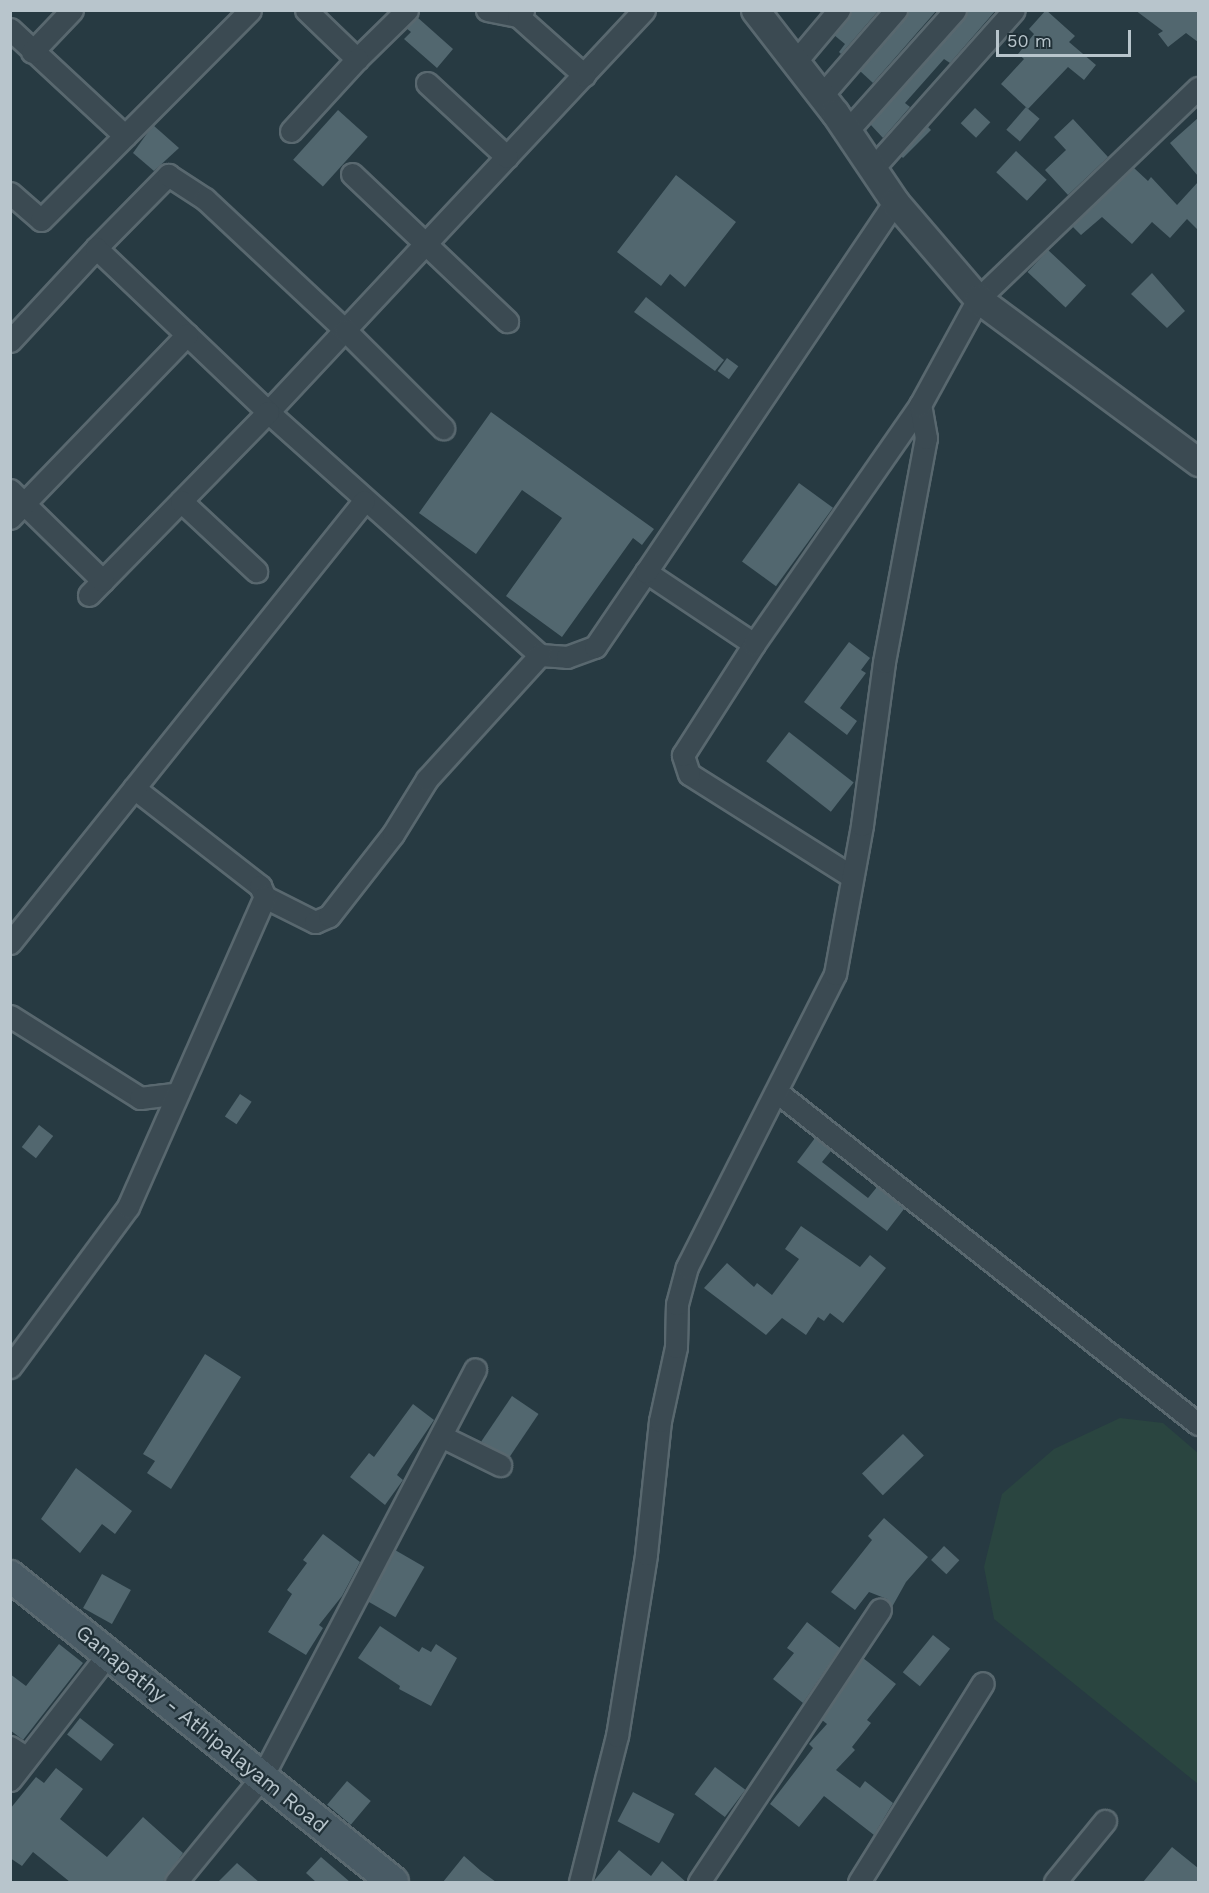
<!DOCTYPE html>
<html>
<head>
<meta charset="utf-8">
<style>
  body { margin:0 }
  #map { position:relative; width:1209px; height:1893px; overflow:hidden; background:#273a42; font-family:"Work Sans",sans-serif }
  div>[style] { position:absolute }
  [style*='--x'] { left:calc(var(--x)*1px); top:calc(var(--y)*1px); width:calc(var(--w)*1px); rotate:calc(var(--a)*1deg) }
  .green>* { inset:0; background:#2a4540 }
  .building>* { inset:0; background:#52676f; transform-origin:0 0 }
  .roads { filter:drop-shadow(2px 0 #59686f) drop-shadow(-2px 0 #59686f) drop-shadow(0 2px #59686f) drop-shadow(0 -2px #59686f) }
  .minor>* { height:21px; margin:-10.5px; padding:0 10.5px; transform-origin:10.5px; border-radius:10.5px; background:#3b4a52 }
  .tertiary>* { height:27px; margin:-13.5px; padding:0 13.5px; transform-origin:13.5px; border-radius:13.5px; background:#3b4a52 }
  .secondary>* { height:30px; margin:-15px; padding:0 15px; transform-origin:15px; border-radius:15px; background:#495b65 }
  span { translate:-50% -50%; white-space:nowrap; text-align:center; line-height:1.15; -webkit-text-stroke:4.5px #203037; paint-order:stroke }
  .street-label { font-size:21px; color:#b8c5cc }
  .frame { position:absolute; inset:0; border:12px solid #b8c5cc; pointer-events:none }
  .scale { position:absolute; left:996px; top:30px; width:135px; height:27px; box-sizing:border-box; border:3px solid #b8c5cc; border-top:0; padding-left:8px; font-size:18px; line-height:21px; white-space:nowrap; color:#b8c5cc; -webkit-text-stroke:4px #203037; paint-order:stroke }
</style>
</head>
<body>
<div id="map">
  <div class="green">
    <div style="clip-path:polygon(1120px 1418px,1163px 1423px,1198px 1453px,1198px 1784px,994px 1619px,984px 1567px,1002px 1494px,1054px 1449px)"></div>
  </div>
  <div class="building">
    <div style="clip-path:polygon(851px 10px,879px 10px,841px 54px,839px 52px,845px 44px,834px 35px)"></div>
    <div style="clip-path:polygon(908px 10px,937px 10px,873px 83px,860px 71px)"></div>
    <div style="clip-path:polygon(967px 10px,996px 10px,950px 63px,944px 59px,905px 103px,910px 107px,883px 138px,870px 124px)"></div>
    <div style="clip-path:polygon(1046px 10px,1075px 36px,1069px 42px,1096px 65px,1084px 80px,1068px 67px,1028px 109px,1001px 84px,1024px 59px,1018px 54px,1034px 34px,1029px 29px)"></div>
    <div style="clip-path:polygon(1135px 10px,1198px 10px,1198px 42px,1186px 33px,1168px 47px,1158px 34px,1163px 31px)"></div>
    <div style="clip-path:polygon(417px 17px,453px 49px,437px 68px,404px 39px,411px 32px,406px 28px)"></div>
    <div style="left:1026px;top:107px;width:18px;height:30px;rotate:41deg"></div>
    <div style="left:975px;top:108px;width:21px;height:21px;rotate:43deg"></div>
    <div style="left:338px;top:110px;width:40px;height:67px;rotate:42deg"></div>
    <div style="clip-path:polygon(1198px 118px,1198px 176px,1170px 143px)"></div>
    <div style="clip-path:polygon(1073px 119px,1108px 157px,1068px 195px,1045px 170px,1066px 150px,1054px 137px)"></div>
    <div style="clip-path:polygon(153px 125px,179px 148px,154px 171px,133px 153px)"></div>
    <div style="clip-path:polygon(927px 126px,931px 130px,903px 158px,901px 156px)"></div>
    <div style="left:1016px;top:151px;width:42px;height:29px;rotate:43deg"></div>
    <div style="clip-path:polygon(1134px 168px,1148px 181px,1151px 177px,1177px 205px,1198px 182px,1198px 230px,1187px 219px,1170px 238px,1152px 222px,1132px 244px,1102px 217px,1081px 235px,1072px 226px)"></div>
    <div style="clip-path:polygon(676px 175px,736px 222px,685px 287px,670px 274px,661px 286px,617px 252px)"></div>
    <div style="left:1048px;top:250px;width:52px;height:30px;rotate:43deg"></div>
    <div style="clip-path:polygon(1152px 273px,1185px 311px,1167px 328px,1131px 294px)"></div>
    <div style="clip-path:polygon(646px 297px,724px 360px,715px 371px,634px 312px)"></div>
    <div style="left:727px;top:358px;width:14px;height:16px;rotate:36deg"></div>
    <div style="clip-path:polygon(491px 412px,654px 529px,642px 545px,633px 538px,562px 637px,506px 596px,562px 518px,522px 490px,476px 554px,419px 513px)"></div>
    <div style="left:799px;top:483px;width:42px;height:97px;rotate:36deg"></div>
    <div style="clip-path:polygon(849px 642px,870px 658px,861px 670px,866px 673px,840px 708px,857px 721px,847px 735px,804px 702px)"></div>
    <div style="left:789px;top:732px;width:82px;height:37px;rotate:38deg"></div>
    <div style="left:240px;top:1094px;width:14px;height:27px;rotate:34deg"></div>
    <div style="left:39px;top:1125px;width:18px;height:28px;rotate:38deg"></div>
    <div style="clip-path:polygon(815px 1138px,831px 1151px,822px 1162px,868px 1198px,877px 1187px,904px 1209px,887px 1231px,797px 1162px)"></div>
    <div style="clip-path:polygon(801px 1226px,860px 1267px,870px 1255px,886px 1268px,843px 1323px,830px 1313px,824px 1321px,818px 1317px,806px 1335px,782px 1318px,766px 1335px,704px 1288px,727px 1263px,754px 1287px,757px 1283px,772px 1295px,799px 1259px,785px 1249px)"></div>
    <div style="clip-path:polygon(205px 1354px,241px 1377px,171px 1489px,147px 1473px,155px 1461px,143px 1454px)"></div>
    <div style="left:512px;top:1396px;width:32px;height:55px;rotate:34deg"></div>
    <div style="clip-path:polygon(413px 1404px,434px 1420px,397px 1475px,403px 1480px,385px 1505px,350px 1477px,369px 1453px,374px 1457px)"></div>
    <div style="left:903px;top:1434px;width:30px;height:57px;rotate:46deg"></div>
    <div style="clip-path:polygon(76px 1468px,132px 1511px,115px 1534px,102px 1524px,80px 1553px,41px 1519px)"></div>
    <div style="clip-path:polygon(884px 1518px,928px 1557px,906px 1582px,892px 1607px,887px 1599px,869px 1592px,855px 1610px,831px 1592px,872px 1540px,868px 1536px)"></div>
    <div style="clip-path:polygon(323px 1534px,360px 1562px,342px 1596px,319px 1625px,323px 1628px,306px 1655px,268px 1632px,292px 1594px,287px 1590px,307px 1563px,303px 1560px)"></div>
    <div style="left:944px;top:1546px;width:21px;height:19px;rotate:43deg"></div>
    <div style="left:395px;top:1550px;width:34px;height:58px;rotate:30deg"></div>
    <div style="left:102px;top:1574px;width:33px;height:39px;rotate:29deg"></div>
    <div style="clip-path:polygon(807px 1622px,840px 1648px,803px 1703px,773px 1679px,794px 1653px,787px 1648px)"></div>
    <div style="clip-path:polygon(380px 1626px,419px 1652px,422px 1647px,431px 1652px,436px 1644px,457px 1658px,431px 1706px,399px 1689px,400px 1686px,358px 1658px)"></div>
    <div style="left:933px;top:1635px;width:22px;height:48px;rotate:39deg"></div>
    <div style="clip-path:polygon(59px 1644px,83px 1663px,23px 1740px,10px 1730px,10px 1674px,26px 1686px)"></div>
    <div style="clip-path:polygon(863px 1658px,896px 1684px,867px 1720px,871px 1723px,852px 1747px,855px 1750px,836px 1770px,860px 1788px,865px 1781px,893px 1803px,874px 1835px,824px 1796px,799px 1827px,770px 1804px,813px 1748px,809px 1744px,827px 1724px,822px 1720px)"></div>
    <div style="left:80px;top:1718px;width:43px;height:21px;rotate:38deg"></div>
    <div style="left:715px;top:1767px;width:38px;height:34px;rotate:37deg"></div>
    <div style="clip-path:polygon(56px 1768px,83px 1789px,60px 1819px,107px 1857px,143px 1817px,183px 1853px,163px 1882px,70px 1882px,33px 1852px,22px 1866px,10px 1858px,10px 1809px,36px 1777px,44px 1783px)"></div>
    <div style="left:347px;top:1781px;width:31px;height:31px;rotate:40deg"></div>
    <div style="left:633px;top:1792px;width:47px;height:33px;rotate:28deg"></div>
    <div style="clip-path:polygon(1172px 1847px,1198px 1868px,1198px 1882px,1143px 1882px)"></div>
    <div style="clip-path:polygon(619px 1850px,651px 1876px,662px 1861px,686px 1882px,593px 1882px)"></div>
    <div style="clip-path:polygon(464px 1856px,481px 1871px,496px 1882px,443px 1882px)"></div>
    <div style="clip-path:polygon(321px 1857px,350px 1882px,316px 1882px,306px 1873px)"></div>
    <div style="clip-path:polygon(237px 1863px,259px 1882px,218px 1882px)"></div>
  </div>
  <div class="roads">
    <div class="minor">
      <div style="--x:306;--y:10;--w:71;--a:43.9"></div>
      <div style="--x:357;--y:59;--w:70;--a:-44.4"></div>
      <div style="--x:487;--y:10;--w:32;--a:11"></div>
      <div style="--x:518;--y:16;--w:8;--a:-50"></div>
      <div style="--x:644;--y:10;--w:550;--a:133.09"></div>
      <div style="--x:268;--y:412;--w:365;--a:41.8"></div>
      <div style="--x:540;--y:655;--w:27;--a:4"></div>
      <div style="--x:567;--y:657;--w:30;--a:-20"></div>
      <div style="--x:595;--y:647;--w:91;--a:-55.8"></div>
      <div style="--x:518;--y:16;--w:89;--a:41.8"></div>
      <div style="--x:10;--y:29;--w:157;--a:42.9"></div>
      <div style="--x:32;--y:52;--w:58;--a:-46.4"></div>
      <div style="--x:796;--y:61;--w:67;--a:-49.9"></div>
      <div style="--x:427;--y:83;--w:109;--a:42.8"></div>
      <div style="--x:822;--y:95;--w:113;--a:-49"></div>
      <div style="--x:291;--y:131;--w:98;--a:-47.5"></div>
      <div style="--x:847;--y:131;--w:162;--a:-48.2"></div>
      <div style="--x:874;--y:167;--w:210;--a:-48.3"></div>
      <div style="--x:352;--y:174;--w:214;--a:43.5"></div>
      <div style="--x:10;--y:193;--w:41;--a:41.1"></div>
      <div style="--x:41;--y:220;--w:296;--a:-45.1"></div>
      <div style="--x:96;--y:248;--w:103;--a:-45.4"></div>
      <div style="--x:168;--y:175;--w:44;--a:33"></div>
      <div style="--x:205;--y:199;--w:192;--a:43.1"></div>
      <div style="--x:345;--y:330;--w:139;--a:45"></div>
      <div style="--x:10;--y:341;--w:127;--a:-47.2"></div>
      <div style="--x:96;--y:248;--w:238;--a:43.6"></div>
      <div style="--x:268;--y:412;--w:256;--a:134.4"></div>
      <div style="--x:10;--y:490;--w:130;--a:44.4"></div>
      <div style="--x:181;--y:501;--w:103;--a:43"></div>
      <div style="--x:10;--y:518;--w:255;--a:-46"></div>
      <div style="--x:754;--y:644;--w:130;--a:-146.3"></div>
      <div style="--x:646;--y:572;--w:446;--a:-56.1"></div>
      <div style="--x:134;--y:788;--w:160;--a:37.9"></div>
      <div style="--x:260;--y:886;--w:12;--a:66"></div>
      <div style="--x:265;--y:897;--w:56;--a:26.6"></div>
      <div style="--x:315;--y:922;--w:15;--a:-23"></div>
      <div style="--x:329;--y:916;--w:104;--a:-52"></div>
      <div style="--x:393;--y:834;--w:65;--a:-58.3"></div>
      <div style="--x:427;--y:779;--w:168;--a:-47.7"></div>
      <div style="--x:851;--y:876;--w:191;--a:-147.8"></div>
      <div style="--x:689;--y:774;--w:20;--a:-108"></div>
      <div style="--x:683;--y:755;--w:132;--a:-57.4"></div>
      <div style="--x:754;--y:644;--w:291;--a:-55.2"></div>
      <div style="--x:10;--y:943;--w:566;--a:-51.31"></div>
      <div style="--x:10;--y:1016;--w:154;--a:32.2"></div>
      <div style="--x:140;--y:1098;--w:38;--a:-7"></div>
      <div style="--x:777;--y:1092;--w:536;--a:38.26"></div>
      <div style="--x:10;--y:1367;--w:199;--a:-53.6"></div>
      <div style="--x:128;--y:1207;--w:339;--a:-66.2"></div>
      <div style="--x:441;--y:1436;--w:66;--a:26.2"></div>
      <div style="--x:10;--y:1747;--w:20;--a:33"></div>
      <div style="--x:10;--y:1780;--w:160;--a:-52.1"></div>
      <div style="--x:176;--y:1882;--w:136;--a:-50.7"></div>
      <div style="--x:262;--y:1777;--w:460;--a:-62.4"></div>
      <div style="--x:580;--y:1882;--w:151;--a:-75.8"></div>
      <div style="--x:617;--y:1736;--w:184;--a:-80.9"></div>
      <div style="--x:646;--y:1554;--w:134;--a:-84"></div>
      <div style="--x:660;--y:1421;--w:76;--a:-77.8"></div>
      <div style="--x:676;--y:1347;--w:43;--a:-88.7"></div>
      <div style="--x:677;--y:1304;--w:38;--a:-75"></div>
      <div style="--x:687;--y:1267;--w:328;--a:-63.2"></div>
      <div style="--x:835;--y:974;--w:151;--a:-79.7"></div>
      <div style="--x:862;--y:825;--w:164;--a:-82.3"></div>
      <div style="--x:884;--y:662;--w:228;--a:-79.4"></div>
      <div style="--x:926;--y:438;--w:34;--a:-100"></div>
      <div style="--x:920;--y:405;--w:121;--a:-61.3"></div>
      <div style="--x:978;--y:299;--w:305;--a:-43.8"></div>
      <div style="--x:699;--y:1882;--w:327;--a:-56.4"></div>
      <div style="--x:859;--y:1882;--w:234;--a:-58.1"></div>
      <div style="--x:1055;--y:1882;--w:79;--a:-50.7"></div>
    </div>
    <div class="tertiary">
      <div style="--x:755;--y:10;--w:130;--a:52.2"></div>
      <div style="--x:835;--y:113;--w:107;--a:56"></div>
      <div style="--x:895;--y:202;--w:128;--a:49.4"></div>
      <div style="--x:978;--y:299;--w:274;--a:36.5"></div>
    </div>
    <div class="secondary">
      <div style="--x:10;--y:1576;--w:490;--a:38.6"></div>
    </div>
  </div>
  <div class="street-label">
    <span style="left:202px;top:1729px;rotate:39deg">Ganapathy - Athipalayam Road</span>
  </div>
  <div class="frame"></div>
  <div class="scale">50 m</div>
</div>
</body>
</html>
